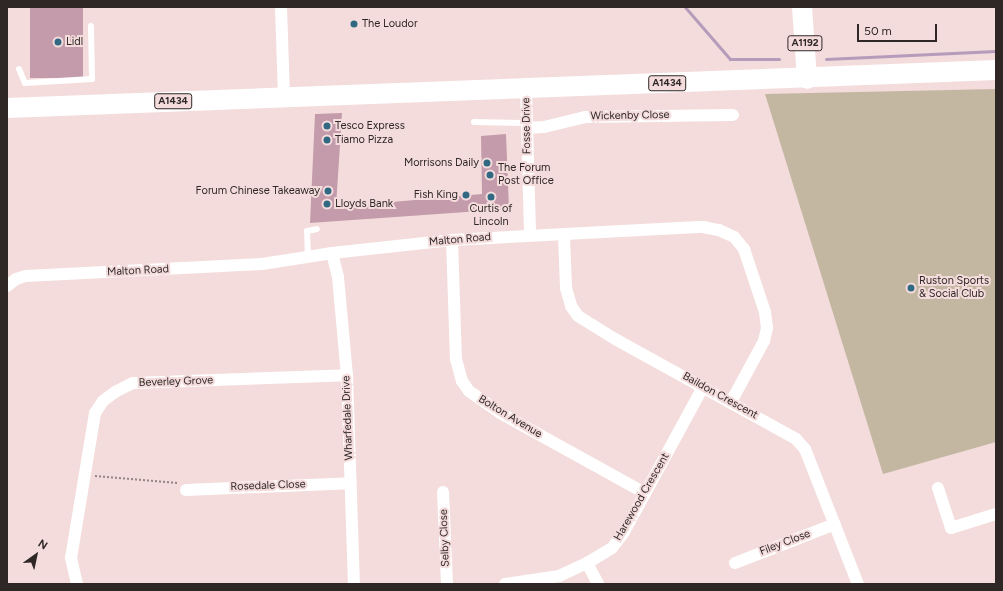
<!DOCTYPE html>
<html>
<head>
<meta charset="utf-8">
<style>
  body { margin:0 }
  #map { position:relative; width:1003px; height:591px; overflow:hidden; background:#f3dcdb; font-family:Figtree,sans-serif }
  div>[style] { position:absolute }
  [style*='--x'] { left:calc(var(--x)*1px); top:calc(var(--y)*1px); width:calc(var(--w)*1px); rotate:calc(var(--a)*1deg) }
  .green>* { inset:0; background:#c3b7a2 }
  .stream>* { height:3px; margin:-1.5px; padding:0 1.5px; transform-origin:1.5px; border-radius:1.5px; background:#b69bba }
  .building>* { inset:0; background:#c39bab; transform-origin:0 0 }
  .path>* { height:2px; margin-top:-1px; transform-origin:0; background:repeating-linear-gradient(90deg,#948483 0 2px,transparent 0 4px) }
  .lane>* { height:6px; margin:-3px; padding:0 3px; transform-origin:3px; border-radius:3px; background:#fff }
  .street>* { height:12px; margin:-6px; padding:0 6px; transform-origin:6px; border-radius:6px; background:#fff }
  .primary>* { height:20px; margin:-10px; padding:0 10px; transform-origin:10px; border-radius:10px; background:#fff }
  .dots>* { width:11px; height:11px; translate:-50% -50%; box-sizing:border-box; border:2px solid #f3dcdb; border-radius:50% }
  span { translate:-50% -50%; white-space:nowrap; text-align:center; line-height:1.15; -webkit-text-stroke:4px #f3dcdb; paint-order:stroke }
  .shield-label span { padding:1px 3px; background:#f3dcdb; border:1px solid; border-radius:3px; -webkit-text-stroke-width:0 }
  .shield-label { font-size:10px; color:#2f2726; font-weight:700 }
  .poi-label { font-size:11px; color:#2f2726 }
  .left { translate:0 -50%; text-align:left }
  .right { translate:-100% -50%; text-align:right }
  .street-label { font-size:11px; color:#2f2726 }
  .frame { position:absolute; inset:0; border:8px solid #2f2726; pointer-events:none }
  .north { position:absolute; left:16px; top:535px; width:40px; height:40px; -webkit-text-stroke:3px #f3dcdb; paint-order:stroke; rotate:33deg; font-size:11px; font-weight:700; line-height:16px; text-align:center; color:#2f2726 }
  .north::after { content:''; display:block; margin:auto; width:14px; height:18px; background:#2f2726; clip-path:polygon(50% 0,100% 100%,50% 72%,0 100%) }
  .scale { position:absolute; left:857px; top:24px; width:80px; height:18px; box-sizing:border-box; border:2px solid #2f2726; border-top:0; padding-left:5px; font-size:12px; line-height:14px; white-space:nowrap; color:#2f2726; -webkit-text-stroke:3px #f3dcdb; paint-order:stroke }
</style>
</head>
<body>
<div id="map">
  <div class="green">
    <div style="clip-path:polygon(996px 89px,996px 442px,883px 474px,765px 94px)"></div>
  </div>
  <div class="stream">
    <div style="--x:685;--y:7;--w:69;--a:49.1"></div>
    <div style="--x:730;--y:59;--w:49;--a:0"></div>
    <div style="--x:826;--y:59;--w:170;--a:-2.7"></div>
  </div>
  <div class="building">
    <div style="left:30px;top:7px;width:53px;height:71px"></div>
    <div style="clip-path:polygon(342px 113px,336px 207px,482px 194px,481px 136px,506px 134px,509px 209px,310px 223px,315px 114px)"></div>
  </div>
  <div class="path">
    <div style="--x:95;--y:476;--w:83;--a:4.8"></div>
  </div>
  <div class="lane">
    <div style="--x:19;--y:69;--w:15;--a:67"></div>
    <div style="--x:25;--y:83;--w:67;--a:-3.4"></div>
    <div style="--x:92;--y:79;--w:53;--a:-91.1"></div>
    <div style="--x:474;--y:122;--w:53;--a:1.1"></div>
    <div style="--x:308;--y:257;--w:26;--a:-92"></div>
    <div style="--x:307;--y:231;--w:10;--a:-11"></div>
  </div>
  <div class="street">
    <div style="--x:281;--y:7;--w:90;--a:88.1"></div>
    <div style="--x:526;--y:88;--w:147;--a:88.4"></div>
    <div style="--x:527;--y:128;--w:17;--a:-3"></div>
    <div style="--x:544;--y:127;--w:42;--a:-13.7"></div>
    <div style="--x:585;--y:117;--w:148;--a:-0.8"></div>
    <div style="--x:564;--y:236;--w:52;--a:87.8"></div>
    <div style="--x:566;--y:288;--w:19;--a:74"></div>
    <div style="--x:571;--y:306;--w:12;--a:55"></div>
    <div style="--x:578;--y:316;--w:44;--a:31.9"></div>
    <div style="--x:615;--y:339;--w:207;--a:28.9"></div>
    <div style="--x:796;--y:439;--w:13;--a:48"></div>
    <div style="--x:805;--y:449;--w:145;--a:68.6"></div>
    <div style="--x:452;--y:240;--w:119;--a:88.1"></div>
    <div style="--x:456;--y:359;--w:23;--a:75"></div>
    <div style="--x:462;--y:381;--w:12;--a:55"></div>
    <div style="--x:469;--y:391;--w:38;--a:35"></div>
    <div style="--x:500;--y:413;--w:166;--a:28.9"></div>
    <div style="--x:332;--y:253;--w:25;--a:76"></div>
    <div style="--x:338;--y:277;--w:98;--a:84.8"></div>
    <div style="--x:347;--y:375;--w:209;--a:88.1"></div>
    <div style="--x:7;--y:286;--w:11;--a:-38"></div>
    <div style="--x:16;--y:279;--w:10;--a:-17"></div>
    <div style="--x:26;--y:276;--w:236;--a:-2.9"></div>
    <div style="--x:262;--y:264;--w:71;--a:-8.9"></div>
    <div style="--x:332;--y:253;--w:121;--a:-6.2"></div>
    <div style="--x:452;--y:240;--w:251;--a:-3"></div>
    <div style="--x:703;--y:227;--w:16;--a:11"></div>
    <div style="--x:719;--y:230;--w:17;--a:25"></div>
    <div style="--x:734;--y:237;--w:16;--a:50"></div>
    <div style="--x:744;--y:249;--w:66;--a:71.6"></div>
    <div style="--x:765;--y:312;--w:16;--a:83"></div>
    <div style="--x:767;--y:328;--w:13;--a:103"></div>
    <div style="--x:764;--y:341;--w:69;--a:118.4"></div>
    <div style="--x:938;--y:488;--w:42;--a:72"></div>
    <div style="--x:951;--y:528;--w:47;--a:-17.3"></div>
    <div style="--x:186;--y:490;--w:164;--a:-2.4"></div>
    <div style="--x:443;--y:492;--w:92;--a:87.5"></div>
    <div style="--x:587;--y:563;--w:24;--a:62"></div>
    <div style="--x:735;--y:563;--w:107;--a:-21.3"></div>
    <div style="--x:77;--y:584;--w:27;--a:-103"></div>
    <div style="--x:71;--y:558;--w:147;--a:-80.6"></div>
    <div style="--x:95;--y:413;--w:14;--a:-56"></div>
    <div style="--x:103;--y:401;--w:15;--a:-37"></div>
    <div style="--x:115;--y:392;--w:20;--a:-27"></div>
    <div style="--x:133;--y:383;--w:214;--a:-2.1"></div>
    <div style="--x:505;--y:584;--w:55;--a:-8.4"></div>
    <div style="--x:559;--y:576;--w:31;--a:-25"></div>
    <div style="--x:587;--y:563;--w:29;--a:-31"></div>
    <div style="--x:612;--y:548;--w:20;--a:-53"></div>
    <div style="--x:624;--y:532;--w:165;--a:-61.4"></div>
  </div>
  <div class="primary">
    <div style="--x:802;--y:7;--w:72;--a:86"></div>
    <div style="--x:7;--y:108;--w:990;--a:-2.2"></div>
  </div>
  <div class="dots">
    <div style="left:354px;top:24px;background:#316983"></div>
    <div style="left:58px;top:42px;background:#316983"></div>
    <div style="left:327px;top:126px;background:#316983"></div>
    <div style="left:327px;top:140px;background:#316983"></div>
    <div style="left:487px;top:163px;background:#316983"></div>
    <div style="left:490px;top:175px;background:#316983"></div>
    <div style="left:328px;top:191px;background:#316983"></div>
    <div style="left:466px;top:195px;background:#316983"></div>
    <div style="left:491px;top:197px;background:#316983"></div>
    <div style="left:327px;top:204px;background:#316983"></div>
    <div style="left:911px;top:288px;background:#316983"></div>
  </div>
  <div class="shield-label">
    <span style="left:805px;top:43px">A1192</span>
    <span style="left:667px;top:83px">A1434</span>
    <span style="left:173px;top:101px">A1434</span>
  </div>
  <div class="poi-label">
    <span class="left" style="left:362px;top:24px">The Loudor</span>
    <span class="left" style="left:66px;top:42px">Lidl</span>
    <span class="left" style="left:335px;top:126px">Tesco Express</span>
    <span class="left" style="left:335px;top:140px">Tiamo Pizza</span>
    <span class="right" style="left:479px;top:163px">Morrisons Daily</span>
    <span class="left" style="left:498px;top:175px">The Forum<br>Post Office</span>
    <span class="right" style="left:320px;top:191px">Forum Chinese Takeaway</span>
    <span class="right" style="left:458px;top:195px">Fish King</span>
    <span class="left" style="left:335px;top:204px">Lloyds Bank</span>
    <span style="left:491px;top:216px">Curtis of<br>Lincoln</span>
    <span class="left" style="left:919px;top:288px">Ruston Sports<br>&amp; Social Club</span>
  </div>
  <div class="street-label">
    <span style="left:630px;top:116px;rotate:-1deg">Wickenby Close</span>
    <span style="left:527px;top:126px;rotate:-91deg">Fosse Drive</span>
    <span style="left:460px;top:240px;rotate:-5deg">Malton Road</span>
    <span style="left:138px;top:271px;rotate:-3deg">Malton Road</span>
    <span style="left:176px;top:382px;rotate:-2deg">Beverley Grove</span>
    <span style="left:720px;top:396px;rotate:29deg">Baildon Crescent</span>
    <span style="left:510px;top:417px;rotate:31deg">Bolton Avenue</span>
    <span style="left:348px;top:418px;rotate:-92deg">Wharfedale Drive</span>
    <span style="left:268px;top:486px;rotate:-2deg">Rosedale Close</span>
    <span style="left:642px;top:497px;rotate:-60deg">Harewood Crescent</span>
    <span style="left:445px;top:538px;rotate:-92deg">Selby Close</span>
    <span style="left:785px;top:543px;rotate:-21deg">Filey Close</span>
  </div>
  <div class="frame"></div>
  <div class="north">N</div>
  <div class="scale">50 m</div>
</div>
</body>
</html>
